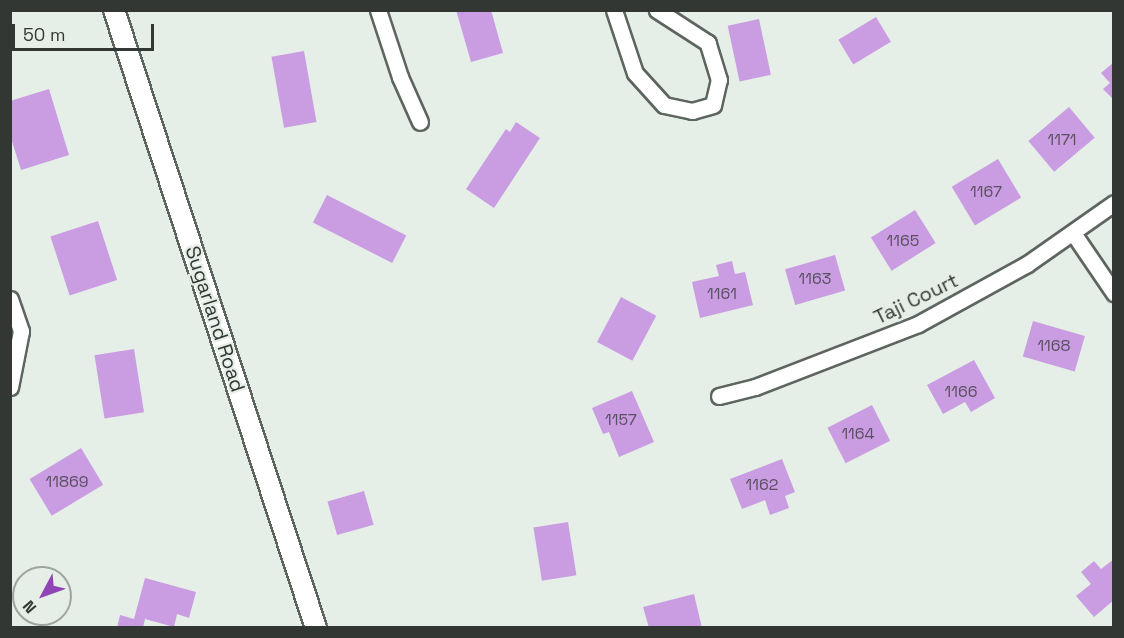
<!DOCTYPE html>
<html>
<head>
<meta charset="utf-8">
<style>
  body { margin:0 }
  #map { position:relative; width:1124px; height:638px; overflow:hidden; background:#e5eee7; font-family:"Space Grotesk",sans-serif }
  div>[style] { position:absolute }
  [style*='--x'] { left:calc(var(--x)*1px); top:calc(var(--y)*1px); width:calc(var(--w)*1px); rotate:calc(var(--a)*1deg) }
  .building>* { inset:0; background:#ca9de3; transform-origin:0 0 }
  .roads { filter:drop-shadow(2px 0 #5d655f) drop-shadow(-2px 0 #5d655f) drop-shadow(0 2px #5d655f) drop-shadow(0 -2px #5d655f) }
  .minor>* { height:15px; margin:-7.5px; padding:0 7.5px; transform-origin:7.5px; border-radius:7.5px; background:#fff }
  .tertiary>* { height:20px; margin:-10px; padding:0 10px; transform-origin:10px; border-radius:10px; background:#fff }
  span { translate:-50% -50%; white-space:nowrap; text-align:center; line-height:1.15; -webkit-text-stroke:4.5px #e5eee7; paint-order:stroke }
  .number-label { font-size:16px; color:#595060 }
  .number-label span { -webkit-text-stroke-width:0 }
  .street-label { font-size:20px; color:#333734 }
  .frame { position:absolute; inset:0; border:12px solid #333734; pointer-events:none }
  .north { position:absolute; left:12px; top:566px; width:60px; height:60px; box-sizing:border-box; background:#e5eee7; border:2px solid #9ea59f; border-radius:50%; rotate:229deg; font-size:16px; font-weight:700; line-height:24px; text-align:center; color:#333734 }
  .north::after { content:''; display:block; margin:auto; width:21px; height:27px; background:#9144b5; clip-path:polygon(50% 0,100% 100%,50% 72%,0 100%) }
  .scale { position:absolute; left:12px; top:24px; width:142px; height:27px; box-sizing:border-box; border:3px solid #333734; border-top:0; padding-left:8px; font-size:18px; line-height:21px; white-space:nowrap; color:#333734; -webkit-text-stroke:4px #e5eee7; paint-order:stroke }
</style>
</head>
<body>
<div id="map">
  <div class="building">
    <div style="clip-path:polygon(456px 10px,491px 10px,503px 53px,471px 62px)"></div>
    <div style="left:876px;top:17px;width:29px;height:44px;rotate:59deg"></div>
    <div style="left:759px;top:19px;width:57px;height:32px;rotate:78deg"></div>
    <div style="left:304px;top:51px;width:72px;height:33px;rotate:80deg"></div>
    <div style="clip-path:polygon(1114px 62px,1114px 100px,1103px 89px,1110px 83px,1101px 73px)"></div>
    <div style="clip-path:polygon(49px 89px,69px 155px,21px 170px,10px 135px,10px 101px)"></div>
    <div style="left:1069px;top:107px;width:40px;height:53px;rotate:50deg"></div>
    <div style="clip-path:polygon(516px 122px,540px 138px,494px 208px,466px 189px,506px 129px,510px 132px)"></div>
    <div style="left:998px;top:159px;width:45px;height:54px;rotate:59deg"></div>
    <div style="left:327px;top:195px;width:89px;height:31px;rotate:27deg"></div>
    <div style="left:915px;top:210px;width:39px;height:52px;rotate:58deg"></div>
    <div style="left:98px;top:221px;width:62px;height:50px;rotate:72deg"></div>
    <div style="left:835px;top:255px;width:37px;height:52px;rotate:74deg"></div>
    <div style="clip-path:polygon(732px 261px,735px 274px,745px 272px,753px 305px,700px 318px,692px 282px,719px 276px,716px 265px)"></div>
    <div style="left:621px;top:297px;width:40px;height:51px;rotate:28deg"></div>
    <div style="left:1033px;top:321px;width:54px;height:37px;rotate:16deg"></div>
    <div style="left:134px;top:349px;width:64px;height:40px;rotate:81deg"></div>
    <div style="clip-path:polygon(974px 360px,995px 398px,971px 412px,965px 402px,943px 414px,927px 385px)"></div>
    <div style="clip-path:polygon(632px 391px,654px 442px,619px 457px,609px 432px,603px 434px,592px 408px)"></div>
    <div style="left:872px;top:405px;width:40px;height:50px;rotate:63deg"></div>
    <div style="left:81px;top:448px;width:43px;height:60px;rotate:59deg"></div>
    <div style="clip-path:polygon(782px 459px,795px 492px,785px 496px,789px 508px,770px 515px,765px 500px,742px 509px,730px 479px)"></div>
    <div style="left:364px;top:491px;width:35px;height:38px;rotate:74deg"></div>
    <div style="left:568px;top:522px;width:54px;height:35px;rotate:81deg"></div>
    <div style="clip-path:polygon(1114px 559px,1114px 600px,1094px 617px,1076px 596px,1091px 584px,1081px 572px,1094px 561px,1101px 569px)"></div>
    <div style="clip-path:polygon(145px 578px,196px 592px,189px 618px,177px 614px,174px 627px,145px 619px,143px 628px,117px 628px,120px 615px,134px 619px)"></div>
    <div style="clip-path:polygon(694px 594px,702px 628px,649px 628px,643px 607px)"></div>
  </div>
  <div class="roads">
    <div class="minor">
      <div style="--x:378;--y:10;--w:71;--a:71.8"></div>
      <div style="--x:400;--y:77;--w:49;--a:66"></div>
      <div style="--x:614;--y:10;--w:66;--a:71.6"></div>
      <div style="--x:635;--y:73;--w:43;--a:47.8"></div>
      <div style="--x:664;--y:105;--w:29;--a:12"></div>
      <div style="--x:692;--y:111;--w:22;--a:-16"></div>
      <div style="--x:713;--y:105;--w:26;--a:-77"></div>
      <div style="--x:719;--y:80;--w:39;--a:-107"></div>
      <div style="--x:708;--y:43;--w:61;--a:-147.1"></div>
      <div style="--x:1073;--y:233;--w:73;--a:55.7"></div>
      <div style="--x:10;--y:299;--w:34;--a:71"></div>
      <div style="--x:21;--y:331;--w:57;--a:101.1"></div>
      <div style="--x:719;--y:396;--w:37;--a:-14"></div>
      <div style="--x:755;--y:387;--w:175;--a:-21.1"></div>
      <div style="--x:918;--y:324;--w:124;--a:-28.8"></div>
      <div style="--x:1027;--y:264;--w:106;--a:-35"></div>
    </div>
    <div class="tertiary">
      <div style="--x:114;--y:10;--w:650;--a:71.9"></div>
    </div>
  </div>
  <div class="number-label">
    <span style="left:1062px;top:140px">1171</span>
    <span style="left:986px;top:192px">1167</span>
    <span style="left:903px;top:241px">1165</span>
    <span style="left:815px;top:279px">1163</span>
    <span style="left:722px;top:294px">1161</span>
    <span style="left:1054px;top:346px">1168</span>
    <span style="left:961px;top:392px">1166</span>
    <span style="left:621px;top:420px">1157</span>
    <span style="left:858px;top:434px">1164</span>
    <span style="left:67px;top:482px">11869</span>
    <span style="left:762px;top:485px">1162</span>
  </div>
  <div class="street-label">
    <span style="left:916px;top:299px;rotate:-26deg">Taji Court</span>
    <span style="left:215px;top:319px;rotate:72deg">Sugarland Road</span>
  </div>
  <div class="frame"></div>
  <div class="north">N</div>
  <div class="scale">50 m</div>
</div>
</body>
</html>
